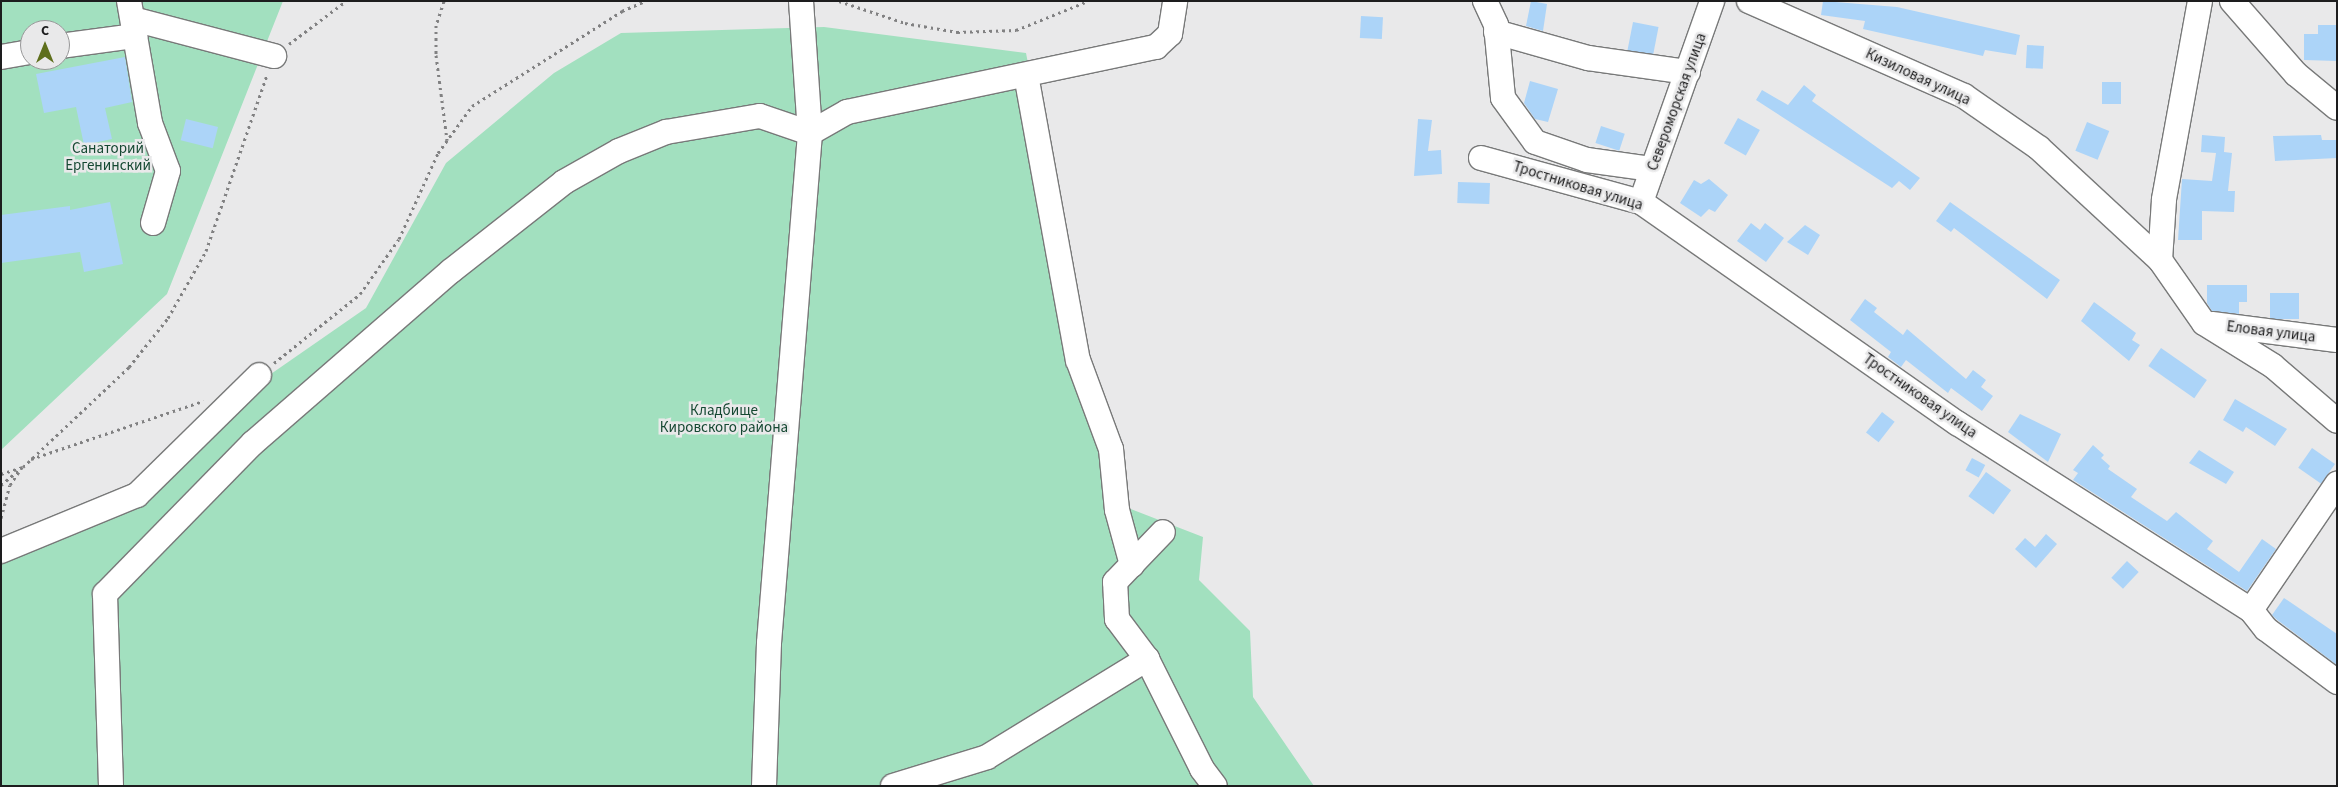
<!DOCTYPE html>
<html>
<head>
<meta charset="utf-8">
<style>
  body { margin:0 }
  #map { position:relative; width:2338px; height:787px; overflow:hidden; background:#e9e9ea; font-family:"Source Sans 3",sans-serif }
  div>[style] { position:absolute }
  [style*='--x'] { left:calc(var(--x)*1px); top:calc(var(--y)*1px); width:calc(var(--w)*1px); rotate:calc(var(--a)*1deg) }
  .green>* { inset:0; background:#a2e0bf }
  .building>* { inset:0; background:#acd4f8; transform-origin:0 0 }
  .path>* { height:3px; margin-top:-1.5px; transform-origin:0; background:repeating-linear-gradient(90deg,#818182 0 2.5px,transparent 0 6.5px) }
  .roads { filter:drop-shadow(1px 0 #787979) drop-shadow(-1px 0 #787979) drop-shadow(0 1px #787979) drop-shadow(0 -1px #787979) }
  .minor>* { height:24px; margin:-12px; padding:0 12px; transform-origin:12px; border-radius:12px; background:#fff }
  span { translate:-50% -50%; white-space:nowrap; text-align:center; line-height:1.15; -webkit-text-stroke:5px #e9e9ea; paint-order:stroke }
  .street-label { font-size:15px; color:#1d1d1e }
  .park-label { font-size:15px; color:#154832 }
  .frame { position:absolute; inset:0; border:2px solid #1d1d1e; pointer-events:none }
  .north { position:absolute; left:20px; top:20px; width:50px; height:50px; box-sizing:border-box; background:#e9e9ea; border:1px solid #979798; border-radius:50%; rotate:0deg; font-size:14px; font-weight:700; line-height:20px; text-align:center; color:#1d1d1e }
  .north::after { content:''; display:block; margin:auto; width:18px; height:22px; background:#5e6f1c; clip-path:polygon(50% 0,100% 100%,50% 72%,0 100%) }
</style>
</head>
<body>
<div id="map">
  <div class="green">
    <div style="clip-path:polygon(evenodd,1px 1px,283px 1px,167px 294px,1px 450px,1px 1px,30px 30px,60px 30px,60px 60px,30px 60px,30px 30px)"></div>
    <div style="clip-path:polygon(824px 27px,1026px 53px,1087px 363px,1123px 506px,1203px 537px,1199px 580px,1250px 631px,1253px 697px,1314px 786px,1px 786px,1px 543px,117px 497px,268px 376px,366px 308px,446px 163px,554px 73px,621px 33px)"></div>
  </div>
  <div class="building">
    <div style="clip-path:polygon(1531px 1px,1547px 4px,1543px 31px,1526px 26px)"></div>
    <div style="clip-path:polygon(1823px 1px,1897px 7px,2020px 35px,2016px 55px,1985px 50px,1983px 56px,1863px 29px,1865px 21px,1821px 15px)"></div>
    <div style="left:1361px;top:16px;width:22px;height:22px;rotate:3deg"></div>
    <div style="left:1633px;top:22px;width:26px;height:29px;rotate:11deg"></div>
    <div style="clip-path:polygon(2318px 25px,2337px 25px,2337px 61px,2304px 60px,2304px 34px,2318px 34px)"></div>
    <div style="left:2027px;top:45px;width:17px;height:23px;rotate:3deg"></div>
    <div style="clip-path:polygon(125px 57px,132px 102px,105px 108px,112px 139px,84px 145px,76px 107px,44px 113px,36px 74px)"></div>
    <div style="clip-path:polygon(1530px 81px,1558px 89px,1548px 122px,1535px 119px,1524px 103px)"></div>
    <div style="left:2102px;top:82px;width:19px;height:22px"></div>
    <div style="clip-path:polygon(1804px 85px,1816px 95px,1812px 101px,1920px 178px,1910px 190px,1899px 181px,1892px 188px,1756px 100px,1762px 90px,1788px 105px)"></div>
    <div style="left:1738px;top:118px;width:25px;height:29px;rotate:29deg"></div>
    <div style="left:186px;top:119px;width:33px;height:22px;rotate:14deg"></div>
    <div style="clip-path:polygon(1418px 119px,1432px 120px,1428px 151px,1441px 150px,1442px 174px,1414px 176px)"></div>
    <div style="left:2087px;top:122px;width:24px;height:31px;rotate:22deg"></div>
    <div style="left:1601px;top:126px;width:25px;height:18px;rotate:18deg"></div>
    <div style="clip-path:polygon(2202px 135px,2225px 137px,2224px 152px,2232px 153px,2228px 191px,2235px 191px,2234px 212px,2202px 211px,2202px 240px,2178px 240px,2182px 179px,2212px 181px,2216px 153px,2201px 152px)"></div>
    <div style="clip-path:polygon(2321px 135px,2322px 140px,2337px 140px,2337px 158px,2275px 161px,2273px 136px)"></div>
    <div style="clip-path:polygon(1709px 179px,1728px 195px,1715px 212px,1709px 209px,1701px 217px,1680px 203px,1694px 180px,1701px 184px)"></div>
    <div style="left:1458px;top:182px;width:32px;height:21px;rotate:2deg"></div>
    <div style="clip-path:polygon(110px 202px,123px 264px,84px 272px,80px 252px,1px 263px,1px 215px,70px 206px,70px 210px)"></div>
    <div style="clip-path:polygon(1950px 202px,2060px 280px,2047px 299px,1954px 228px,1951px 232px,1936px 221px)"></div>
    <div style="clip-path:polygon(1751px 223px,1760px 230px,1765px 223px,1784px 238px,1766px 262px,1737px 241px)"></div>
    <div style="clip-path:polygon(1805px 225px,1820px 235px,1808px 255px,1787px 242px)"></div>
    <div style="clip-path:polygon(2207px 285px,2247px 285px,2247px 302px,2239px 302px,2239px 314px,2212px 311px,2207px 303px)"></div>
    <div style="left:2299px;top:293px;width:26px;height:29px;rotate:90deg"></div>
    <div style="clip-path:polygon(1865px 299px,1877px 308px,1874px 312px,1903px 335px,1907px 329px,1966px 379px,1973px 370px,1986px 380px,1981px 387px,1993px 396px,1982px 411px,1951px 388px,1948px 393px,1906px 360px,1901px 367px,1888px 357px,1891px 352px,1850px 320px)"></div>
    <div style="clip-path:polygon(2094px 302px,2136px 333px,2132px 340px,2140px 345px,2129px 361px,2081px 321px)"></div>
    <div style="left:2161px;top:348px;width:56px;height:22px;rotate:35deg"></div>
    <div style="clip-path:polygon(2235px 399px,2287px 429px,2275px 446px,2246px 427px,2243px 432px,2223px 420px)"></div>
    <div style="left:1882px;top:412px;width:16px;height:26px;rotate:38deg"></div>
    <div style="clip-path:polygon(2020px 414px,2061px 434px,2048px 462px,2008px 432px)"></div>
    <div style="clip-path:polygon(2093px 445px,2104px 455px,2101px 458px,2110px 466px,2108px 469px,2137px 489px,2131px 497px,2167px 521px,2176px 512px,2213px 541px,2207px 549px,2239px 572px,2262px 539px,2276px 549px,2247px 591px,2073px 480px,2078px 473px,2073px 470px)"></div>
    <div style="left:2312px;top:448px;width:28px;height:24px;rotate:35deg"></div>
    <div style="clip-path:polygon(2199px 450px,2234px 472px,2226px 484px,2189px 463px)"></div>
    <div style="left:1972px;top:458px;width:15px;height:14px;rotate:28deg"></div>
    <div style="left:1986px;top:472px;width:31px;height:30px;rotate:36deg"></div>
    <div style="clip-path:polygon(2046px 534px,2057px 544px,2036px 568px,2015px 549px,2025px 538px,2035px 547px)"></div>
    <div style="left:2127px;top:561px;width:16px;height:23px;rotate:43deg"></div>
    <div style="clip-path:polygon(2284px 598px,2337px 634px,2337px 665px,2276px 619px,2272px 615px)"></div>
  </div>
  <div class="path">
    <div style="--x:444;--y:1;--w:25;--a:108"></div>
    <div style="--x:436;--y:25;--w:30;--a:90"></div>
    <div style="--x:436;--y:55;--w:86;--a:82.6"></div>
    <div style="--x:839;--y:1;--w:70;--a:18.4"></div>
    <div style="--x:905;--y:23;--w:53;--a:9.8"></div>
    <div style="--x:957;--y:32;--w:59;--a:-1.9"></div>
    <div style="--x:1016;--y:30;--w:78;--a:-21.9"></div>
    <div style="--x:289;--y:44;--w:71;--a:-37"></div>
    <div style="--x:274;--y:363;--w:110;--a:-38.7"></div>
    <div style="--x:360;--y:294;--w:67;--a:-54.7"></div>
    <div style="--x:399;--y:239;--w:94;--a:-65.6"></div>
    <div style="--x:438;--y:153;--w:58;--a:-54.1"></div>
    <div style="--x:472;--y:106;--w:178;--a:-32.3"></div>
    <div style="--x:622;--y:11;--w:25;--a:-23"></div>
    <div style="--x:31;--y:459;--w:182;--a:-18.6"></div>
    <div style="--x:1;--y:474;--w:23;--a:-18"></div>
    <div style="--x:23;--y:467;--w:146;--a:-43.3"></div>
    <div style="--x:129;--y:367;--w:63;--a:-51.5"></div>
    <div style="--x:168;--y:318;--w:77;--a:-60.4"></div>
    <div style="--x:206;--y:251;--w:186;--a:-70.9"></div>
    <div style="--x:1;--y:485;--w:23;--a:-40"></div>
    <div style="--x:1;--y:518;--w:34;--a:-75"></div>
    <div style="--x:10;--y:485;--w:22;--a:-56"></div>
  </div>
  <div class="roads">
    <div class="minor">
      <div style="--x:129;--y:1;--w:124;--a:80.2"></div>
      <div style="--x:150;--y:123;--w:51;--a:69.4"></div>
      <div style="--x:168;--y:171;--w:54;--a:106.1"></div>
      <div style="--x:1485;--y:1;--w:26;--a:65"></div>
      <div style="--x:1496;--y:25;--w:73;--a:84.5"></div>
      <div style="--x:1503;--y:98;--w:54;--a:54"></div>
      <div style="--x:1535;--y:142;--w:55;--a:19.1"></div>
      <div style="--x:1587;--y:160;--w:66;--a:7.9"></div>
      <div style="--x:1749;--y:1;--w:235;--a:23.8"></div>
      <div style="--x:1964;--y:96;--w:91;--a:34.7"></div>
      <div style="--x:2039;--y:148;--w:165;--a:42.8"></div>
      <div style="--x:2200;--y:1;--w:202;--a:100.3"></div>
      <div style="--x:2164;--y:200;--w:60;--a:93.8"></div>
      <div style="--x:2160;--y:260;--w:77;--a:55.1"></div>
      <div style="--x:2204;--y:323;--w:81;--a:31.9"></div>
      <div style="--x:2273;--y:366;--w:84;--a:40.7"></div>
      <div style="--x:2232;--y:1;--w:97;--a:48.8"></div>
      <div style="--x:2296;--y:74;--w:53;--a:39.7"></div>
      <div style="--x:133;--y:19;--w:146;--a:14.7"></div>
      <div style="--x:1496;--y:32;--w:96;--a:15.8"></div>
      <div style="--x:1588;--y:58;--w:101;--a:8"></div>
      <div style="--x:60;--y:46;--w:76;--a:-7.6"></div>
      <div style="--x:1;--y:57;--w:29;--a:-10"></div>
      <div style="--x:1026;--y:75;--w:290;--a:79.7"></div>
      <div style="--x:1078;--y:360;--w:95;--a:69.7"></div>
      <div style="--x:1111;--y:449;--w:61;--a:84.4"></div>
      <div style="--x:1117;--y:510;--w:57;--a:74.7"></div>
      <div style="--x:1481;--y:158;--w:166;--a:15.4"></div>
      <div style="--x:1641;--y:202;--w:386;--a:35"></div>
      <div style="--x:1957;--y:423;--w:348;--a:32.5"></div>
      <div style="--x:2251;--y:610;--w:24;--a:52"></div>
      <div style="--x:2266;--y:629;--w:89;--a:36.7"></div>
      <div style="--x:1641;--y:202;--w:213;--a:-70.5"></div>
      <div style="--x:2212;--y:324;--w:126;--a:7.3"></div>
      <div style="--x:1;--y:551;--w:147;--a:-22.4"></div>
      <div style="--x:137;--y:495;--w:171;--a:-44.5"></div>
      <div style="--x:2251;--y:610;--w:153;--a:-55.7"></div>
      <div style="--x:1147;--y:659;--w:123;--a:63.4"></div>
      <div style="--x:1202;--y:769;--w:21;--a:53"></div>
      <div style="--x:111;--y:786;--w:192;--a:-91.8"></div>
      <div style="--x:105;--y:594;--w:211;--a:-45.6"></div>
      <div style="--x:253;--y:443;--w:262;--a:-41"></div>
      <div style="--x:451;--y:271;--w:144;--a:-38.2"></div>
      <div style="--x:564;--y:182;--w:63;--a:-29.4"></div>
      <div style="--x:619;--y:151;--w:51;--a:-22"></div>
      <div style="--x:666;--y:132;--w:95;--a:-9.7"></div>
      <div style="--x:760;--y:116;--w:53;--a:18.8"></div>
      <div style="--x:810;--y:133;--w:43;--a:-29.6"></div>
      <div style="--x:847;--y:112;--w:316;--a:-11.9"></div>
      <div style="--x:1156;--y:47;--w:19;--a:-43"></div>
      <div style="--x:1170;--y:34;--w:33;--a:-81"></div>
      <div style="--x:764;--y:786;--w:143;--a:-88"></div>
      <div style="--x:769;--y:643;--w:512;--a:-85.4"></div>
      <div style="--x:810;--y:133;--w:132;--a:-93.9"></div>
      <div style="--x:893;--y:786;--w:98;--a:-17.1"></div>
      <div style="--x:987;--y:757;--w:188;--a:-31.5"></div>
      <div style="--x:1147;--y:659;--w:50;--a:-126.9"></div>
      <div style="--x:1117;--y:619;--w:37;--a:-93"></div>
      <div style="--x:1115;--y:582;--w:69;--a:-46.2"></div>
    </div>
  </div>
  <div class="street-label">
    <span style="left:1918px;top:77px;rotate:25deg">Кизиловая улица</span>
    <span style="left:1677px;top:102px;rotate:-70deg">Североморская улица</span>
    <span style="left:1578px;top:186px;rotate:17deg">Тростниковая улица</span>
    <span style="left:2271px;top:332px;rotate:7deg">Еловая улица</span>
    <span style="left:1920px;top:396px;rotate:35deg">Тростниковая улица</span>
  </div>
  <div class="park-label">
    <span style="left:108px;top:157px">Санаторий<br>Ергенинский</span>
    <span style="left:724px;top:419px">Кладбище<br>Кировского района</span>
  </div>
  <div class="frame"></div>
  <div class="north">С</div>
</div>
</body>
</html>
